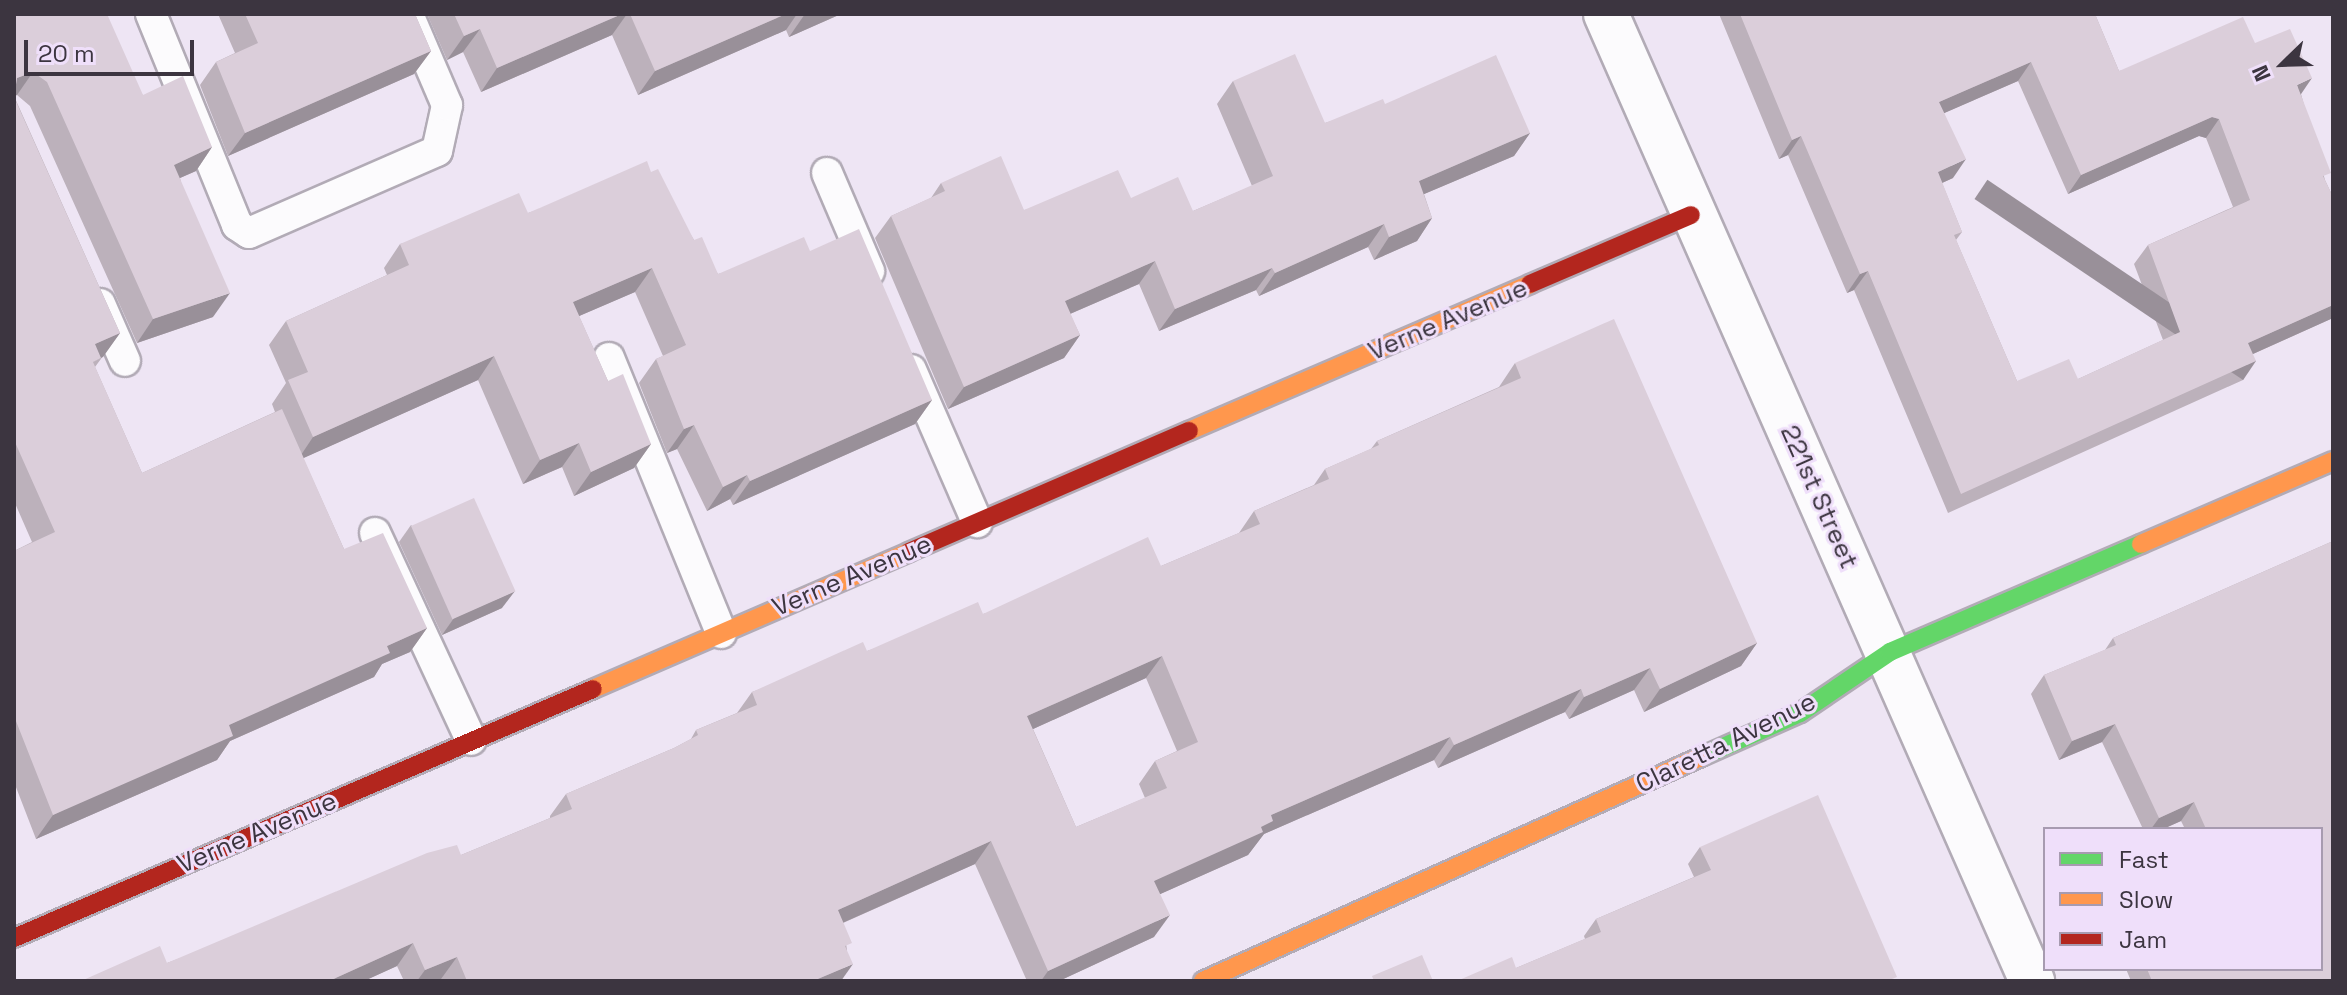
<!DOCTYPE html>
<html>
<head>
<meta charset="utf-8">
<style>
  body { margin:0 }
  #map { position:relative; width:2347px; height:995px; overflow:hidden; background:#eee5f4; font-family:"Space Grotesk",sans-serif }
  div>[style] { position:absolute }
  [style*='--x'] { left:calc(var(--x)*1px); top:calc(var(--y)*1px); width:calc(var(--w)*1px); rotate:calc(var(--a)*1deg) }
  .roads { filter:drop-shadow(2px 0 #b2abb6) drop-shadow(-2px 0 #b2abb6) drop-shadow(0 2px #b2abb6) drop-shadow(0 -2px #b2abb6) }
  .lane>* { height:30px; margin:-15px; padding:0 15px; transform-origin:15px; border-radius:15px; background:#fcfbfd }
  .street>* { height:44px; margin:-22px; padding:0 22px; transform-origin:22px; border-radius:22px; background:#fcfbfd }
  .fast>* { height:18px; margin:-9px; padding:0 9px; transform-origin:9px; border-radius:9px; background:#63d668 }
  .slow>* { height:18px; margin:-9px; padding:0 9px; transform-origin:9px; border-radius:9px; background:#ff974d }
  .jam>* { height:18px; margin:-9px; padding:0 9px; transform-origin:9px; border-radius:9px; background:#b3261e }
  .wall>* { inset:0; background:#bcb1bb }
  .shaded-wall>* { inset:0; background:#999099; transform-origin:0 0 }
  .building>* { inset:0; background:#dbceda; transform-origin:0 0 }
  span { translate:-50% -50%; white-space:nowrap; text-align:center; line-height:1.15; -webkit-text-stroke:6px #efdffa; paint-order:stroke }
  .street-label { font-size:26px; color:#3c3540 }
  .frame { position:absolute; inset:0; border:16px solid #3c3540; pointer-events:none }
  .legend { position:absolute; left:2043px; top:827px; width:280px; height:144px; box-sizing:border-box; background:#efdffa; border:2px solid #a79bb0; margin:0; padding:10px 14px; list-style:none; font-size:24px; color:#3c3540 }
  .legend li { display:flex; align-items:center; gap:16px; height:40px }
  .legend b { width:40px; border:2px solid #a79bb0 }
  .north { position:absolute; left:2243px; top:24px; width:80px; height:80px; -webkit-text-stroke:6px #efdffa; paint-order:stroke; rotate:247deg; font-size:22px; font-weight:700; line-height:32px; text-align:center; color:#3c3540 }
  .north::after { content:''; display:block; margin:auto; width:28px; height:36px; background:#3c3540; clip-path:polygon(50% 0,100% 100%,50% 72%,0 100%) }
  .scale { position:absolute; left:24px; top:40px; width:170px; height:36px; box-sizing:border-box; border:4px solid #3c3540; border-top:0; padding-left:10px; font-size:24px; line-height:28px; white-space:nowrap; color:#3c3540; -webkit-text-stroke:6px #efdffa; paint-order:stroke }
</style>
</head>
<body>
<div id="map">
  <div class="roads">
    <div class="lane">
      <div style="--x:151;--y:14;--w:228;--a:67.8"></div>
      <div style="--x:237;--y:225;--w:14;--a:34"></div>
      <div style="--x:249;--y:233;--w:205;--a:-23.6"></div>
      <div style="--x:437;--y:151;--w:47;--a:-77.7"></div>
      <div style="--x:447;--y:105;--w:99;--a:-113.2"></div>
      <div style="--x:827;--y:173;--w:107;--a:66.8"></div>
      <div style="--x:100;--y:304;--w:62;--a:66.3"></div>
      <div style="--x:609;--y:358;--w:297;--a:67.8"></div>
      <div style="--x:911;--y:370;--w:166;--a:66.5"></div>
      <div style="--x:375;--y:533;--w:228;--a:65.1"></div>
    </div>
    <div class="street">
      <div style="--x:1606;--y:14;--w:1057;--a:66.22"></div>
    </div>
    <div class="fast">
      <div style="--x:1703;--y:756;--w:106;--a:-23.9"></div>
      <div style="--x:1800;--y:713;--w:109;--a:-34.1"></div>
      <div style="--x:1890;--y:652;--w:273;--a:-23.3"></div>
    </div>
    <div class="slow">
      <div style="--x:1189;--y:431;--w:371;--a:-23.3"></div>
      <div style="--x:2141;--y:544;--w:209;--a:-23.4"></div>
      <div style="--x:593;--y:689;--w:344;--a:-23.4"></div>
      <div style="--x:1203;--y:981;--w:548;--a:-24.23"></div>
    </div>
    <div class="jam">
      <div style="--x:1530;--y:284;--w:175;--a:-23.2"></div>
      <div style="--x:909;--y:552;--w:305;--a:-23.4"></div>
      <div style="--x:14;--y:938;--w:630;--a:-23.27"></div>
    </div>
  </div>
  <div class="wall">
    <div style="clip-path:polygon(14px 14px,143px 95px,212px 147px,196px 171px,180px 178px,213px 317px,137px 343px,30px 106px,17px 95px,14px 96px,120px 333px,95px 367px,142px 473px,275px 412px,272px 404px,286px 383px,269px 345px,286px 321px,387px 275px,384px 268px,400px 244px,528px 213px,651px 172px,694px 240px,718px 274px,810px 251px,932px 400px,915px 424px,733px 505px,730px 499px,707px 511px,677px 449px,667px 453px,639px 383px,656px 359px,663px 356px,635px 292px,579px 316px,608px 381px,651px 444px,634px 468px,574px 496px,562px 467px,523px 484px,478px 380px,303px 458px,344px 549px,427px 628px,410px 652px,382px 664px,374px 677px,230px 741px,217px 760px,36px 839px,14px 782px,14px 551px,32px 542px,14px 501px)"></div>
    <div style="clip-path:polygon(218px 14px,415px 14px,431px 51px,414px 74px,228px 156px,200px 85px,216px 62px,235px 53px)"></div>
    <div style="clip-path:polygon(427px 14px,841px 14px,789px 37px,786px 30px,638px 95px,612px 35px,481px 92px,463px 52px,447px 60px)"></div>
    <div style="clip-path:polygon(evenodd,1719px 14px,2095px 14px,2119px 71px,2255px 43px,2301px 94px,2325px 180px,2333px 197px,2333px 318px,2253px 354px,2243px 380px,1948px 513px,1854px 290px,1847px 293px,1788px 155px,1779px 159px,1719px 14px,2018px 81px,2068px 194px,2199px 136px,2206px 138px,2233px 207px,2148px 245px,2134px 264px,2163px 340px,2078px 379px,2017px 381px,1956px 240px,1962px 232px,1942px 183px,1953px 178px,1944px 113px,2018px 81px)"></div>
    <div style="clip-path:polygon(1233px 81px,1325px 123px,1385px 104px,1530px 133px,1514px 156px,1424px 194px,1432px 218px,1417px 241px,1374px 260px,1368px 247px,1259px 296px,1256px 290px,1159px 331px,1139px 284px,1070px 314px,1080px 335px,1064px 358px,948px 409px,875px 238px,891px 216px,931px 198px,941px 183px,1024px 210px,1131px 198px,1193px 211px,1252px 186px,1217px 104px)"></div>
    <div style="clip-path:polygon(evenodd,1515px 363px,1757px 643px,1741px 666px,1644px 712px,1634px 690px,1569px 719px,1565px 712px,1438px 768px,1434px 760px,1264px 834px,1248px 855px,1160px 894px,1154px 937px,1059px 981px,1027px 981px,975px 864px,843px 923px,847px 950px,841px 981px,442px 981px,441px 979px,437px 981px,404px 981px,397px 966px,364px 981px,81px 981px,167px 963px,461px 855px,550px 818px,550px 816px,566px 794px,674px 748px,691px 739px,696px 730px,737px 713px,752px 692px,867px 651px,983px 614px,1161px 566px,1239px 533px,1254px 511px,1314px 485px,1325px 469px,1371px 449px,1377px 441px,1499px 387px,1515px 363px,1146px 678px,1177px 751px,1155px 761px,1139px 784px,1145px 798px,1076px 827px,1033px 729px,1146px 678px)"></div>
    <div style="clip-path:polygon(411px 525px,502px 608px,442px 635px,399px 542px)"></div>
    <div style="clip-path:polygon(2333px 541px,2333px 981px,2131px 981px,2126px 969px,2321px 969px,2321px 829px,2185px 829px,2181px 821px,2163px 829px,2143px 829px,2102px 742px,2059px 760px,2031px 694px,2044px 675px,2105px 650px,2113px 638px)"></div>
    <div style="clip-path:polygon(1700px 847px,1894px 981px,1516px 968px,1585px 939px,1584px 936px,1596px 919px,1694px 877px,1688px 864px)"></div>
  </div>
  <div class="shaded-wall">
    <div style="clip-path:polygon(622px 14px,627px 14px,612px 35px,481px 92px,497px 68px)"></div>
    <div style="clip-path:polygon(786px 14px,797px 14px,786px 30px,638px 95px,655px 71px)"></div>
    <div style="clip-path:polygon(805px 14px,841px 14px,789px 37px)"></div>
    <div style="clip-path:polygon(480px 29px,463px 52px,447px 60px,464px 36px)"></div>
    <div style="clip-path:polygon(431px 51px,414px 74px,228px 156px,245px 133px)"></div>
    <div style="clip-path:polygon(2031px 62px,2018px 81px,1926px 121px,1939px 102px)"></div>
    <div style="clip-path:polygon(33px 72px,17px 95px,14px 96px,17px 78px)"></div>
    <div style="clip-path:polygon(2312px 78px,2299px 97px,2297px 85px)"></div>
    <div style="clip-path:polygon(2212px 117px,2219px 119px,2206px 138px,2199px 136px,2068px 194px,2081px 175px)"></div>
    <div style="clip-path:polygon(1530px 133px,1514px 156px,1403px 203px,1419px 181px)"></div>
    <div style="clip-path:polygon(1801px 136px,1788px 155px,1779px 159px,1792px 140px)"></div>
    <div style="clip-path:polygon(212px 147px,196px 171px,157px 188px,174px 165px)"></div>
    <div style="clip-path:polygon(1966px 159px,1953px 178px,1924px 191px,1938px 172px)"></div>
    <div style="clip-path:polygon(1432px 218px,1417px 241px,1374px 260px,1389px 237px)"></div>
    <div style="clip-path:polygon(1384px 224px,1368px 247px,1259px 296px,1275px 273px)"></div>
    <div style="clip-path:polygon(1155px 261px,1139px 284px,1049px 323px,1065px 301px)"></div>
    <div style="clip-path:polygon(652px 268px,635px 292px,556px 326px,573px 302px)"></div>
    <div style="clip-path:polygon(1272px 268px,1256px 290px,1159px 331px,1175px 309px)"></div>
    <div style="clip-path:polygon(1868px 271px,1854px 290px,1847px 293px,1860px 274px)"></div>
    <div style="clip-path:polygon(230px 293px,213px 317px,137px 343px,153px 319px)"></div>
    <div style="clip-path:polygon(2333px 305px,2333px 318px,2235px 362px,2248px 343px)"></div>
    <div style="clip-path:polygon(120px 333px,103px 357px,78px 368px,95px 344px)"></div>
    <div style="clip-path:polygon(1080px 335px,1064px 358px,948px 409px,964px 387px)"></div>
    <div style="clip-path:polygon(494px 356px,478px 380px,297px 461px,313px 437px)"></div>
    <div style="left:2256px;top:361px;width:23px;height:324px;rotate:124deg"></div>
    <div style="clip-path:polygon(932px 400px,915px 424px,733px 505px,750px 481px)"></div>
    <div style="clip-path:polygon(694px 425px,677px 449px,667px 453px,684px 429px)"></div>
    <div style="clip-path:polygon(579px 443px,562px 467px,523px 484px,540px 460px)"></div>
    <div style="clip-path:polygon(651px 444px,634px 468px,574px 496px,591px 472px)"></div>
    <div style="clip-path:polygon(747px 475px,730px 499px,707px 511px,723px 487px)"></div>
    <div style="clip-path:polygon(515px 591px,502px 608px,442px 635px,454px 618px)"></div>
    <div style="clip-path:polygon(427px 628px,410px 652px,382px 664px,374px 677px,230px 741px,217px 760px,36px 839px,53px 815px,229px 725px,387px 646px)"></div>
    <div style="clip-path:polygon(1757px 643px,1741px 666px,1644px 712px,1660px 689px)"></div>
    <div style="clip-path:polygon(1162px 656px,1146px 678px,1011px 739px,1027px 716px)"></div>
    <div style="clip-path:polygon(1650px 668px,1634px 690px,1569px 719px,1584px 697px)"></div>
    <div style="clip-path:polygon(1581px 689px,1565px 712px,1438px 768px,1454px 745px)"></div>
    <div style="clip-path:polygon(2115px 724px,2102px 742px,2059px 760px,2072px 741px)"></div>
    <div style="clip-path:polygon(1450px 737px,1434px 760px,1264px 834px,1248px 855px,1138px 904px,1154px 881px,1271px 815px)"></div>
    <div style="clip-path:polygon(2194px 802px,2181px 821px,2163px 829px,2151px 829px,2159px 818px)"></div>
    <div style="clip-path:polygon(991px 841px,975px 864px,822px 932px,838px 910px)"></div>
    <div style="clip-path:polygon(1170px 915px,1154px 937px,1059px 981px,1041px 981px,1048px 971px)"></div>
    <div style="clip-path:polygon(413px 943px,397px 966px,364px 981px,329px 981px)"></div>
    <div style="clip-path:polygon(457px 957px,441px 979px,437px 981px,417px 981px,425px 970px)"></div>
    <div style="clip-path:polygon(853px 964px,841px 981px,813px 981px)"></div>
  </div>
  <div class="building">
    <div style="clip-path:polygon(14px 14px,107px 14px,143px 95px,183px 76px,212px 147px,174px 165px,230px 293px,153px 319px,47px 82px,33px 72px,17px 78px,14px 97px,120px 333px,95px 344px,101px 358px,93px 362px,142px 473px,282px 409px,344px 549px,383px 533px,427px 628px,387px 646px,390px 653px,229px 725px,233px 736px,53px 815px,14px 716px,14px 551px,55px 532px,14px 440px)"></div>
    <div style="clip-path:polygon(245px 14px,415px 14px,431px 51px,245px 133px,216px 62px,258px 43px)"></div>
    <div style="clip-path:polygon(454px 14px,622px 14px,497px 68px,480px 29px,464px 36px)"></div>
    <div style="clip-path:polygon(630px 14px,786px 14px,655px 71px)"></div>
    <div style="clip-path:polygon(evenodd,1740px 14px,2095px 14px,2119px 71px,2243px 17px,2255px 43px,2290px 29px,2312px 78px,2297px 85px,2331px 173px,2323px 176px,2333px 197px,2333px 305px,2248px 343px,2256px 361px,1961px 494px,1868px 271px,1860px 274px,1801px 136px,1792px 140px,1740px 14px,2031px 62px,2081px 175px,2212px 117px,2219px 119px,2250px 200px,2148px 245px,2180px 332px,2078px 379px,2069px 359px,2017px 381px,1954px 235px,1962px 232px,1938px 172px,1966px 159px,1939px 102px,2031px 62px)"></div>
    <div style="clip-path:polygon(1295px 54px,1325px 123px,1383px 99px,1385px 104px,1496px 55px,1530px 133px,1419px 181px,1432px 218px,1389px 237px,1384px 224px,1275px 273px,1272px 268px,1175px 309px,1155px 261px,1065px 301px,1080px 335px,964px 387px,891px 216px,945px 191px,941px 183px,1001px 156px,1024px 210px,1118px 170px,1131px 198px,1178px 177px,1193px 211px,1273px 176px,1233px 81px)"></div>
    <div style="clip-path:polygon(647px 161px,651px 172px,658px 169px,694px 240px,702px 237px,718px 274px,804px 237px,810px 251px,859px 229px,932px 400px,750px 481px,747px 475px,723px 487px,694px 425px,684px 429px,656px 359px,686px 345px,652px 268px,573px 302px,608px 381px,623px 374px,651px 444px,591px 472px,579px 443px,540px 460px,494px 356px,313px 437px,288px 380px,308px 372px,286px 321px,409px 265px,400px 244px,519px 193px,528px 213px)"></div>
    <div style="clip-path:polygon(evenodd,1614px 319px,1757px 643px,1660px 689px,1650px 668px,1584px 697px,1581px 689px,1454px 745px,1450px 737px,1271px 815px,1273px 821px,1261px 827px,1263px 832px,1154px 881px,1170px 915px,1048px 971px,991px 841px,838px 910px,852px 943px,845px 946px,853px 964px,813px 981px,467px 981px,457px 957px,425px 970px,413px 943px,329px 981px,81px 981px,160px 946px,167px 963px,427px 853px,457px 845px,461px 855px,572px 809px,566px 794px,674px 748px,698px 735px,696px 730px,757px 705px,752px 692px,863px 642px,867px 651px,978px 602px,983px 614px,1148px 537px,1161px 566px,1260px 524px,1254px 511px,1329px 479px,1325px 469px,1379px 445px,1377px 441px,1521px 378px,1515px 363px,1614px 319px,1162px 656px,1198px 742px,1155px 761px,1167px 788px,1076px 827px,1027px 716px,1162px 656px)"></div>
    <div style="left:474px;top:498px;width:102px;height:69px;rotate:66deg"></div>
    <div style="clip-path:polygon(2333px 541px,2333px 981px,2152px 981px,2147px 969px,2321px 969px,2321px 829px,2206px 829px,2194px 802px,2159px 818px,2115px 724px,2072px 741px,2044px 675px,2116px 645px,2113px 638px)"></div>
    <div style="clip-path:polygon(1818px 795px,1897px 977px,1887px 981px,1457px 981px,1512px 957px,1516px 968px,1601px 932px,1596px 919px,1711px 870px,1700px 847px)"></div>
    <div style="clip-path:polygon(1422px 955px,1433px 981px,1374px 981px,1372px 976px)"></div>
  </div>
  <div class="street-label">
    <span style="left:1448px;top:320px;rotate:-23deg">Verne Avenue</span>
    <span style="left:1819px;top:497px;rotate:66deg">221st Street</span>
    <span style="left:852px;top:576px;rotate:-23deg">Verne Avenue</span>
    <span style="left:1726px;top:743px;rotate:-26deg">Claretta Avenue</span>
    <span style="left:257px;top:833px;rotate:-23deg">Verne Avenue</span>
  </div>
  <div class="frame"></div>
  <ul class="legend">
  <li><b style="height:10px;background:#63d668"></b>Fast</li>
  <li><b style="height:10px;background:#ff974d"></b>Slow</li>
  <li><b style="height:10px;background:#b3261e"></b>Jam</li>
  </ul>
  <div class="north">N</div>
  <div class="scale">20 m</div>
</div>
</body>
</html>
